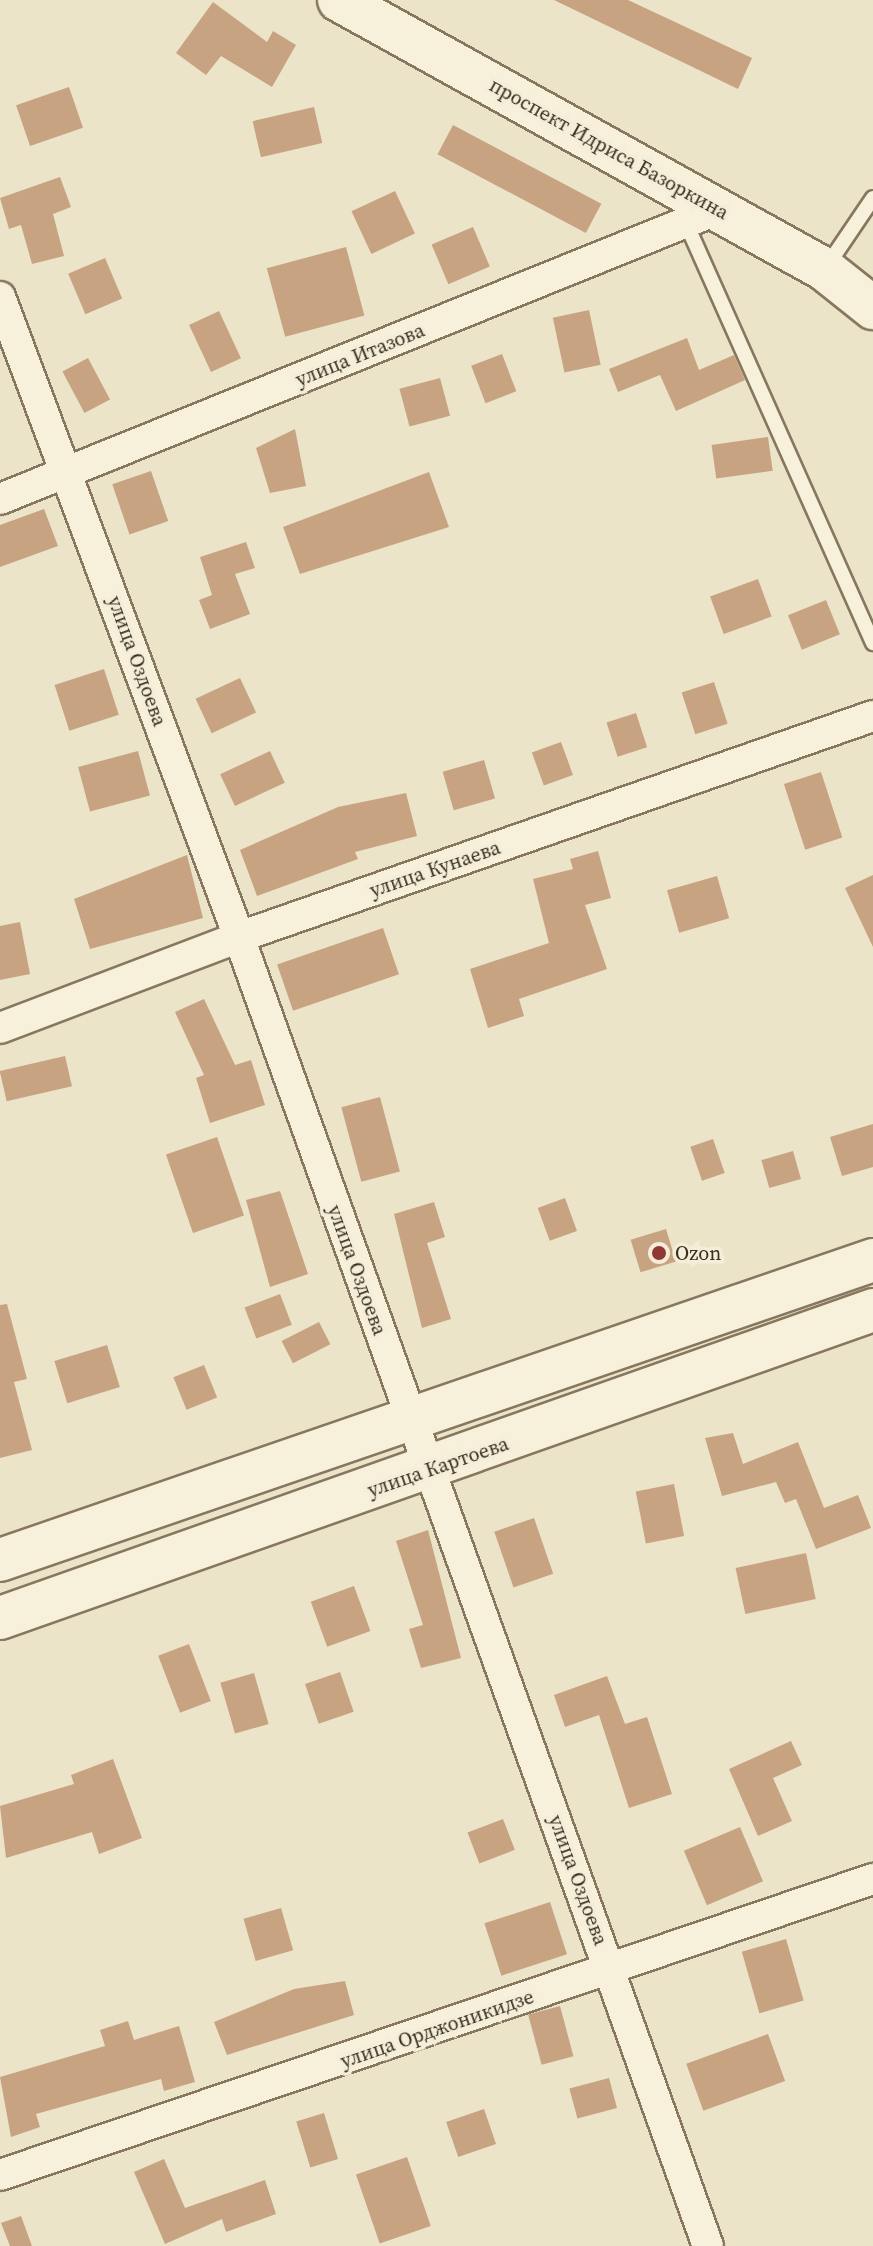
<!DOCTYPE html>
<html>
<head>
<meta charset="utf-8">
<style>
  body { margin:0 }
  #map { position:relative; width:873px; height:2246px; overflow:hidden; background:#ece4c9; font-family:"Source Serif 4",serif }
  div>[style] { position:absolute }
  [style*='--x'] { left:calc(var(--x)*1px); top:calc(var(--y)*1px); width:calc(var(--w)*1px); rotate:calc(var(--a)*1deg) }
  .building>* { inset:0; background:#c7a381; transform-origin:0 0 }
  .roads { filter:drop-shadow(2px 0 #87775f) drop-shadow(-2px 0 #87775f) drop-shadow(0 2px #87775f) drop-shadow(0 -2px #87775f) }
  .service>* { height:14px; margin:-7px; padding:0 7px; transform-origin:7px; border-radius:7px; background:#f7f1dc }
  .minor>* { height:30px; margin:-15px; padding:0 15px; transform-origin:15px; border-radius:15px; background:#f7f1dc }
  .secondary>* { height:42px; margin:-21px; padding:0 21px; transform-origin:21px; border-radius:21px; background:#f7f1dc }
  .dots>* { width:22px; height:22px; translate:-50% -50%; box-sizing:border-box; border:4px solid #f4eed8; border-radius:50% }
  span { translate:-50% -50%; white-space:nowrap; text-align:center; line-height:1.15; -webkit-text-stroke:7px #f4eed8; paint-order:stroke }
  .street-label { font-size:20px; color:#392e21 }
  .poi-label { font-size:20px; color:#392e21 }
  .left { translate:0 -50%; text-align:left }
</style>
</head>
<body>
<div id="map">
  <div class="building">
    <div style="clip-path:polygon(554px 0,628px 0,752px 58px,738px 89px)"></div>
    <div style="clip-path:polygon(213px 2px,267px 42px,273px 31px,296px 45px,272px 87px,221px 56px,206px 75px,176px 53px)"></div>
    <div style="left:69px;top:87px;width:43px;height:56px;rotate:71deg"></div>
    <div style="left:314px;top:107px;width:37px;height:63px;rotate:77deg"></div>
    <div style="left:453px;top:125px;width:168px;height:33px;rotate:28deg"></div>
    <div style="clip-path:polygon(60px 177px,71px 207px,53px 214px,64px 256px,32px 264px,21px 225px,9px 229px,0 198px)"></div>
    <div style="left:395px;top:191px;width:47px;height:48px;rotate:65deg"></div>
    <div style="left:473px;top:227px;width:43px;height:45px;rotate:67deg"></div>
    <div style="left:346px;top:247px;width:71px;height:82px;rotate:75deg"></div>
    <div style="left:105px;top:258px;width:44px;height:40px;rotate:67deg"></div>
    <div style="left:589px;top:310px;width:56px;height:37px;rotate:78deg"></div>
    <div style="left:219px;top:311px;width:52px;height:33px;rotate:65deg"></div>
    <div style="clip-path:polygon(687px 338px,699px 370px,734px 355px,745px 380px,676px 411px,660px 375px,618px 392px,609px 369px)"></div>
    <div style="left:502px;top:354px;width:40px;height:33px;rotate:69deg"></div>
    <div style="left:88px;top:358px;width:47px;height:29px;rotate:62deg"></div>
    <div style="left:440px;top:378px;width:39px;height:42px;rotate:75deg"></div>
    <div style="clip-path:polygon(295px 429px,306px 486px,270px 493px,256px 448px)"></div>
    <div style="left:768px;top:437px;width:34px;height:57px;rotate:82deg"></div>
    <div style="left:151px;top:471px;width:53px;height:41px;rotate:71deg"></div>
    <div style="clip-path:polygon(429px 472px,449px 527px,300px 574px,283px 527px)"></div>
    <div style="clip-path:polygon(44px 509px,58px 546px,0 567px,0 525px)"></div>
    <div style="clip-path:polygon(246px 542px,255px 568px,235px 574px,250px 614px,210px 629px,199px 600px,212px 595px,200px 557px)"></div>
    <div style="left:758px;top:579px;width:40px;height:51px;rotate:70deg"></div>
    <div style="left:826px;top:600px;width:37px;height:41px;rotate:68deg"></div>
    <div style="left:104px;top:669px;width:48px;height:52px;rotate:72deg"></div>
    <div style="left:240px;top:678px;width:38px;height:49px;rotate:65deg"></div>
    <div style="left:714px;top:682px;width:44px;height:34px;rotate:72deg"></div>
    <div style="left:636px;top:713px;width:36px;height:31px;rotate:72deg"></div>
    <div style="left:561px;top:742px;width:35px;height:31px;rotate:70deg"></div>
    <div style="left:138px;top:751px;width:46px;height:62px;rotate:75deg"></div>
    <div style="left:270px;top:751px;width:35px;height:55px;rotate:65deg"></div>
    <div style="left:484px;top:760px;width:40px;height:43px;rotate:74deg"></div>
    <div style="left:821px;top:772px;width:69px;height:39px;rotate:72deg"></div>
    <div style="clip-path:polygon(406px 793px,417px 836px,355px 852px,358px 859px,257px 896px,240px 850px,338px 807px)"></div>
    <div style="clip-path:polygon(598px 851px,611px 898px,585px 905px,607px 969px,519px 999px,524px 1016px,488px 1028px,470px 969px,549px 943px,533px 879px,573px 869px,570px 859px)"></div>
    <div style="clip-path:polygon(187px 855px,203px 918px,90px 949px,74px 899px)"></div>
    <div style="clip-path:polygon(873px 875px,873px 947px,845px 888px)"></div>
    <div style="left:717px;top:876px;width:44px;height:52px;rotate:74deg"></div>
    <div style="clip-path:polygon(20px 922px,30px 974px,0 980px,0 926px)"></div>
    <div style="left:383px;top:928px;width:49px;height:112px;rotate:71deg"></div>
    <div style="clip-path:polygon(204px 999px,235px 1065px,251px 1060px,265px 1105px,210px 1123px,196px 1078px,204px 1075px,175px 1012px)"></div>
    <div style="left:65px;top:1056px;width:31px;height:67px;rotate:77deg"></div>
    <div style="left:380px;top:1097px;width:77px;height:40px;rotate:75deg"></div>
    <div style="clip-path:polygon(873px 1124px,873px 1167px,842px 1176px,830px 1137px)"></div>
    <div style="left:217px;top:1137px;width:83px;height:54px;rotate:71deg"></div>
    <div style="left:713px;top:1139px;width:36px;height:24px;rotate:71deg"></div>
    <div style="left:793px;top:1151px;width:29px;height:33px;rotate:74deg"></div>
    <div style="clip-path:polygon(280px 1191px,308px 1274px,270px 1287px,246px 1200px)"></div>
    <div style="left:565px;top:1198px;width:35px;height:29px;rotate:70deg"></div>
    <div style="clip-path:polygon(434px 1202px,445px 1237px,427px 1243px,451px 1319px,422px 1328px,394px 1214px)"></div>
    <div style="left:666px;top:1229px;width:34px;height:37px;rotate:73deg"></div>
    <div style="left:280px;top:1294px;width:33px;height:38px;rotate:69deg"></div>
    <div style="clip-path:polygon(7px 1304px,27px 1379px,14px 1382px,32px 1450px,0 1458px,0 1305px)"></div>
    <div style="left:319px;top:1322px;width:25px;height:42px;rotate:63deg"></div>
    <div style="left:107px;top:1345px;width:44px;height:55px;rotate:73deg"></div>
    <div style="left:204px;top:1365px;width:35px;height:33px;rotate:68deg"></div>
    <div style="clip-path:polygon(733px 1433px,743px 1464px,798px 1442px,824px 1508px,858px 1495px,871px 1528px,816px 1549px,796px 1499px,785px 1503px,776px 1482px,722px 1496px,705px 1438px)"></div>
    <div style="left:674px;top:1484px;width:53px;height:39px;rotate:79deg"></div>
    <div style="left:534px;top:1518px;width:59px;height:42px;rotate:71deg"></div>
    <div style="clip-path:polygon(428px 1530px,461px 1658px,421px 1668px,409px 1629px,423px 1625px,396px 1541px)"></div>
    <div style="left:806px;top:1553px;width:47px;height:72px;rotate:78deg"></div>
    <div style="left:354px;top:1586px;width:48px;height:46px;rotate:70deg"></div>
    <div style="left:189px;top:1644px;width:61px;height:33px;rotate:69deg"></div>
    <div style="left:340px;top:1672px;width:42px;height:37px;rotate:71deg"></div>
    <div style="left:254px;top:1673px;width:53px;height:35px;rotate:74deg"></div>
    <div style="clip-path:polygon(607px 1676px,625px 1724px,647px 1717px,672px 1794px,629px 1808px,599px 1715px,565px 1727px,554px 1695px)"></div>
    <div style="clip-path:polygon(791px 1741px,802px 1765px,773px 1778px,792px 1821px,758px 1836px,729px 1769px)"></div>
    <div style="clip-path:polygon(113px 1759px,142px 1838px,99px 1854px,92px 1832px,6px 1858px,0 1806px,74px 1784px,71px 1775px)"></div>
    <div style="left:503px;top:1819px;width:33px;height:38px;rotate:69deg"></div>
    <div style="left:740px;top:1827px;width:59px;height:61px;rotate:67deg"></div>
    <div style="left:550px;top:1902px;width:55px;height:69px;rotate:72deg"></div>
    <div style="left:281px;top:1908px;width:44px;height:39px;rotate:74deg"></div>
    <div style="left:786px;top:1939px;width:64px;height:46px;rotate:74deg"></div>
    <div style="clip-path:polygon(345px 1981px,354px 2015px,227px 2055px,214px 2022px,294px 1989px)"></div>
    <div style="left:560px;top:2006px;width:52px;height:33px;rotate:75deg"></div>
    <div style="clip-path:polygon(128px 2021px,134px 2040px,179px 2026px,195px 2082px,164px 2091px,161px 2079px,36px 2114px,40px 2127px,11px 2137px,0 2077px,105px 2046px,100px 2030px)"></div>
    <div style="left:768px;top:2034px;width:50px;height:87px;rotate:70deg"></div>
    <div style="left:609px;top:2078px;width:31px;height:41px;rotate:75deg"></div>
    <div style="left:484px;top:2109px;width:37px;height:40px;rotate:71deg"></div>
    <div style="left:324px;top:2113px;width:48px;height:29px;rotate:73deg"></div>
    <div style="left:407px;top:2157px;width:73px;height:54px;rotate:71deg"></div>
    <div style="clip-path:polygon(164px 2159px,185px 2208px,265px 2180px,276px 2214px,226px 2232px,222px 2219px,165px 2244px,134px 2172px)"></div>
    <div style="clip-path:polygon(21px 2216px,32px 2246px,10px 2246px,1px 2223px)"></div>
  </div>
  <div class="roads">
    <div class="service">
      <div style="--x:686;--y:223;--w:460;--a:66"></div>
      <div style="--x:827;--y:266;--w:82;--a:-55.9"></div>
    </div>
    <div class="minor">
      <div style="--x:0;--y:297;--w:683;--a:69.52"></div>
      <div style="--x:239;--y:937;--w:1390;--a:70.29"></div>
      <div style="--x:0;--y:499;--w:775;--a:-21.97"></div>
      <div style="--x:0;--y:1028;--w:256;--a:-20.8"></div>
      <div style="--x:239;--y:937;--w:671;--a:-19.22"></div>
      <div style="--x:0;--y:2175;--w:922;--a:-18.73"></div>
    </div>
    <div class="secondary">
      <div style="--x:339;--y:0;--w:555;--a:29.01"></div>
      <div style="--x:824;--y:269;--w:63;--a:38.5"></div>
      <div style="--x:0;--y:1560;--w:923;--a:-18.96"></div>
      <div style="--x:0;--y:1618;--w:926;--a:-19.43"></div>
    </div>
  </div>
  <div class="dots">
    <div style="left:659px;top:1253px;background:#923833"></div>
  </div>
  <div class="street-label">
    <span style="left:609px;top:149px;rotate:29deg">проспект Идриса Базоркина</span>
    <span style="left:360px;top:355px;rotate:-22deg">улица Итазова</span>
    <span style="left:137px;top:661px;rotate:70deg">улица Оздоева</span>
    <span style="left:435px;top:869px;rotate:-19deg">улица Кунаева</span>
    <span style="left:357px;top:1270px;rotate:70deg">улица Оздоева</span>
    <span style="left:438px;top:1467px;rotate:-19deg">улица Картоева</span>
    <span style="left:578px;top:1880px;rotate:70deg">улица Оздоева</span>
    <span style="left:437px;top:2029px;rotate:-19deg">улица Орджоникидзе</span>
  </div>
  <div class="poi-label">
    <span class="left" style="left:675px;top:1253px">Ozon</span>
  </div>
</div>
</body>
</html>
